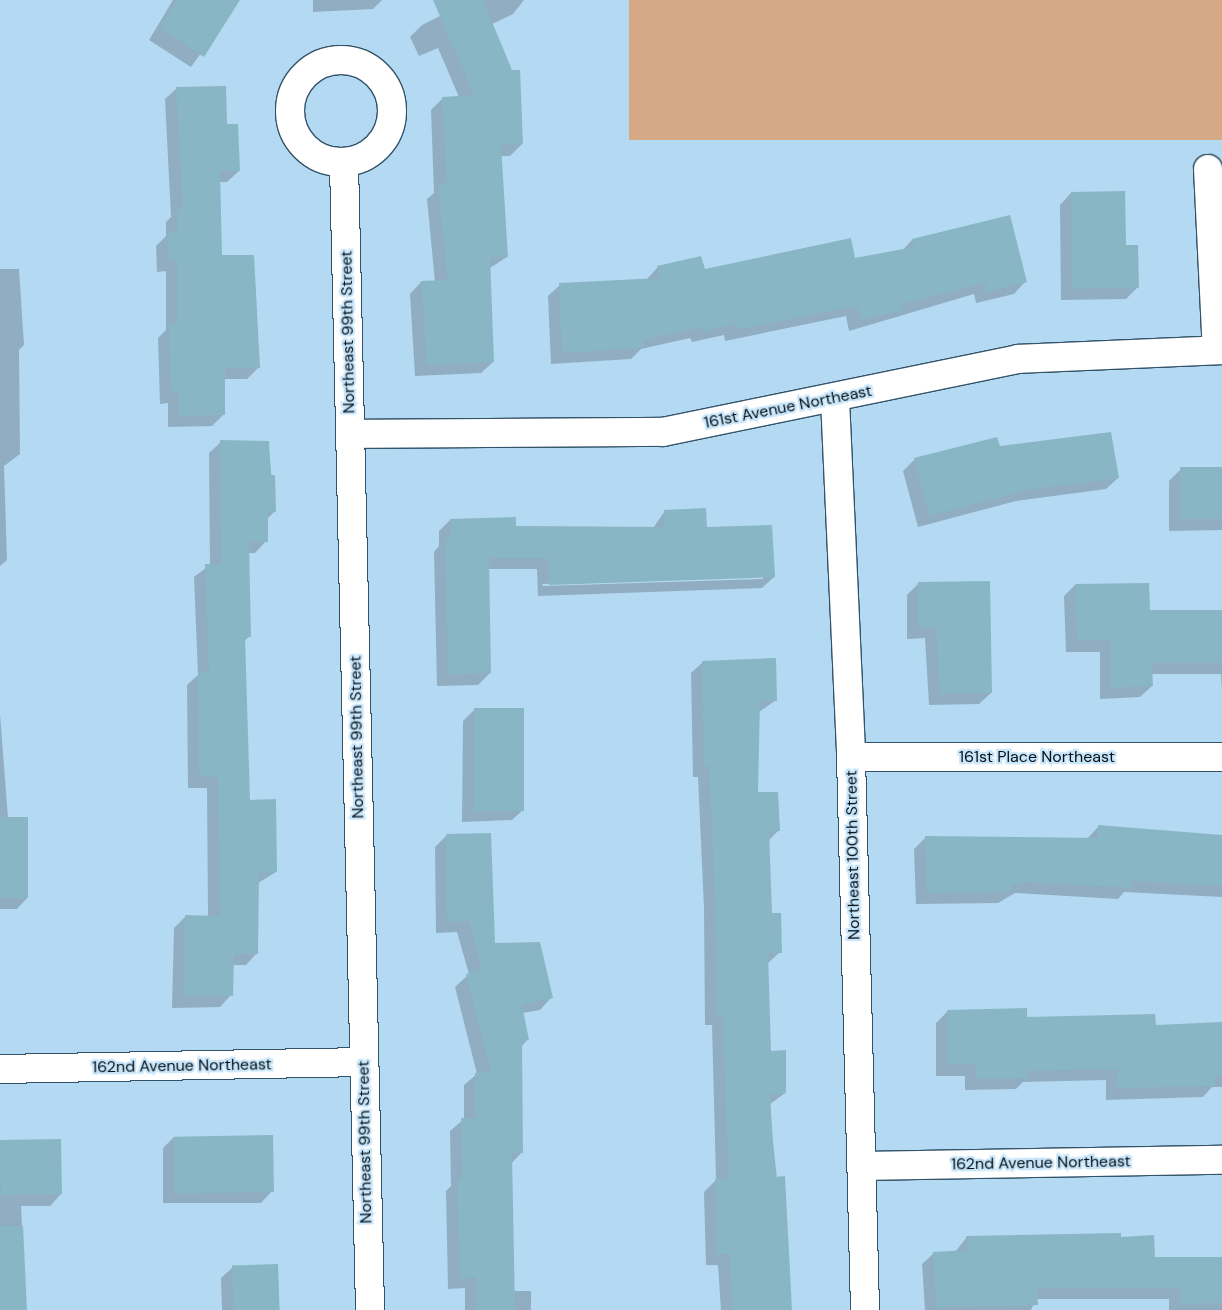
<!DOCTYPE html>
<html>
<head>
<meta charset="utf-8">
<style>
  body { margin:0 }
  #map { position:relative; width:1222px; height:1310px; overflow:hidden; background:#b4d9f2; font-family:"DM Sans",sans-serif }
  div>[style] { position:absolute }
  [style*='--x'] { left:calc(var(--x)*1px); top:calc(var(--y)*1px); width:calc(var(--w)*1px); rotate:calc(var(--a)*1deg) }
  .green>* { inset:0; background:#d5a886; transform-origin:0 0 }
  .shadow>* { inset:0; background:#0003 }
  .building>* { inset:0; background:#89b6c4; transform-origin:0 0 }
  .roads { filter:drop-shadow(1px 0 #335369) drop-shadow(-1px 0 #335369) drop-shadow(0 1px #335369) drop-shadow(0 -1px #335369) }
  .street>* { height:28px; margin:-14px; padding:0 14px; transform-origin:14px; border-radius:14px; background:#fff }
  .street>.ring { margin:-14px; padding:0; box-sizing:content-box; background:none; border:28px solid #fff; border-radius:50% }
  span { translate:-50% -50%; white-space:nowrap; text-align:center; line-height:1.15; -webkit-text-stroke:4.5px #c8e5f9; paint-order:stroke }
  .street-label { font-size:16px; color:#041018 }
</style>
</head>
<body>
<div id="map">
  <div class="green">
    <div style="left:629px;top:0;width:593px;height:140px"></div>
  </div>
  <div class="shadow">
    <div style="clip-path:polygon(173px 0,239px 0,191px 67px,149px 40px)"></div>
    <div style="clip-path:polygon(313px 0,382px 0,373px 9px,313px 12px)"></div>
    <div style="clip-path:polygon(455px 0,524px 0,513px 14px,492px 24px,522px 144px,510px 156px,501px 156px,507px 257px,490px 268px,493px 362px,481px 373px,415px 376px,410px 294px,421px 282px,435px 282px,427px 199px,434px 193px,431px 110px,443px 98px,459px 97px,438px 48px,419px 56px,410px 37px,422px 25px,458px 7px)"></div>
    <div style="clip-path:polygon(177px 88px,226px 125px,239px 171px,227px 182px,219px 182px,221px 257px,259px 367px,247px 379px,224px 379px,223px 415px,212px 426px,168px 427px,168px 403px,160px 404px,158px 338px,166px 330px,166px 271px,157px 272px,156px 246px,166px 236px,166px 222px,171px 217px,165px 99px)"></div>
    <div style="clip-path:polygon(1071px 193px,1124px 247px,1138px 287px,1126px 299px,1061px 300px,1060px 205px)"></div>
    <div style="clip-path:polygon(912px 240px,1025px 282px,1014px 294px,976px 303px,974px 294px,849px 331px,846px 316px,725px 341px,724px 335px,692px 342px,690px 338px,641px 349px,631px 359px,551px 364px,548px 296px,560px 285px,647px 279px,658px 267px,704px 270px,854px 259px,902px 251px)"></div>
    <div style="clip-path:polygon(0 269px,19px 269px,24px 345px,19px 350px,20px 454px,4px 466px,7px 560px,0 566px)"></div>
    <div style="clip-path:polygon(221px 442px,268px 442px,275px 511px,267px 519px,266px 541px,255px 553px,248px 553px,250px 636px,244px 641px,249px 801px,276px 872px,258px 883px,257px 953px,246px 965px,232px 965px,231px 995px,220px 1007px,172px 1008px,174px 928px,186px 916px,208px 916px,207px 788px,188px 788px,187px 685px,198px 675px,194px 577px,210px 565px,209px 453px)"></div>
    <div style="clip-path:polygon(999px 447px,1118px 478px,1106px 489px,1016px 501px,918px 527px,903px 471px,915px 459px)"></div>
    <div style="clip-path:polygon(1181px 469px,1222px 469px,1222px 530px,1169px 531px,1169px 481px)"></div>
    <div style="clip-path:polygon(evenodd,665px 511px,706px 528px,774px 577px,762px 588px,538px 596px,537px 569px,488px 569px,490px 673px,478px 685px,437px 686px,434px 552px,439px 546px,439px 531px,450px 520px,515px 527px,653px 528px,665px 511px,763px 576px,763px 579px,543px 586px,542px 584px,763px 576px)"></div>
    <div style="clip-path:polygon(919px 583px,991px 693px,979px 704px,929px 705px,925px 638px,907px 639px,907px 595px)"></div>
    <div style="clip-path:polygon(1075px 585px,1149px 611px,1222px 612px,1222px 692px,1221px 674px,1151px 674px,1152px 686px,1140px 697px,1100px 699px,1100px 652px,1066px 652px,1064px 596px)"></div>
    <div style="clip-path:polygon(703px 662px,776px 700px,759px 712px,757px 793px,778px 831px,768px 841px,771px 914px,780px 952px,767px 964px,769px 1052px,785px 1093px,769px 1105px,791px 1310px,721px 1310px,718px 1265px,706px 1265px,704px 1192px,716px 1180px,712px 1025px,705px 1025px,704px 908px,698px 777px,693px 777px,691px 673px)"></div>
    <div style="clip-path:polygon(475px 709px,524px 809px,512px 820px,462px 822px,463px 721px)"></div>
    <div style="clip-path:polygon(0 714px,8px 818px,28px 897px,17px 909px,0 909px)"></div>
    <div style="clip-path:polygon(1099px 826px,1222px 836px,1222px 897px,1124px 892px,1118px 899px,1015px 893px,998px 903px,916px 904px,914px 849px,926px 837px,1087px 839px)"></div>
    <div style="clip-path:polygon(446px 836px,493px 944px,551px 998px,540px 1010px,522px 1013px,528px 1039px,521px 1047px,522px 1152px,511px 1164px,514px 1291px,531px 1291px,531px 1310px,465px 1310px,465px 1288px,448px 1289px,446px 1191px,451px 1186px,450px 1131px,464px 1119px,464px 1085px,477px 1074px,455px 987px,469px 974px,457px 932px,436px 933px,435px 847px)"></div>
    <div style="clip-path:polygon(948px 1011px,1154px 1026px,1222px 1023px,1222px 1087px,1212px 1087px,1203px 1097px,1106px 1100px,1106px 1080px,1023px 1082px,1016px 1089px,965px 1090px,965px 1076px,936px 1076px,936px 1023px)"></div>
    <div style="clip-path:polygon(174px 1137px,272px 1191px,261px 1203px,163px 1203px,163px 1148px)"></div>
    <div style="clip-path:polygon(0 1142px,61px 1194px,50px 1206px,21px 1206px,26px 1310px,0 1310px)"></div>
    <div style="clip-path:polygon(967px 1237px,1120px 1238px,1154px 1259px,1222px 1258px,1222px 1310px,1169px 1310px,1169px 1299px,1036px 1299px,1031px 1310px,925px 1310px,922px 1264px,934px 1253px,955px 1252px)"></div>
    <div style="clip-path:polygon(233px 1267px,279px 1310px,222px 1310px,221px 1278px)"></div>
  </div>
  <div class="building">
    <div style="clip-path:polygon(177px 0,240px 0,204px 57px,160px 28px)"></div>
    <div style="clip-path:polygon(433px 0,483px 0,512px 70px,520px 70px,523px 144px,501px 145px,508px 257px,490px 258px,494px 362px,427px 365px,421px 281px,448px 280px,438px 186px,447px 182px,442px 97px,474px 95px)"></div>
    <div style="clip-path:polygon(226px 86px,227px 124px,238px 124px,240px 171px,220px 171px,222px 255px,254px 255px,260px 368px,225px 368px,225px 415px,179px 416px,179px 392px,171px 393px,169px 325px,177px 325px,177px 260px,168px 261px,167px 233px,177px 233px,177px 209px,183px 209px,176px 87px)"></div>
    <div style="clip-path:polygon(1125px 191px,1126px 245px,1138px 245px,1139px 288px,1072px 289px,1071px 192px)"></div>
    <div style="clip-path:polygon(1010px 215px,1027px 282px,987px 292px,985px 283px,902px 304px,904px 310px,861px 320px,857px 306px,737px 330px,736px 324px,703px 331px,702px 327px,644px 340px,644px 348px,562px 353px,559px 283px,660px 278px,657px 266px,701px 256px,705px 269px,851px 238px,855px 258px,914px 247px,912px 239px)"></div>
    <div style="clip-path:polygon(1111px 432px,1119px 478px,1028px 490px,929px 516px,914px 458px,997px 437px,1000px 446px)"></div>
    <div style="clip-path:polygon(220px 440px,269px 441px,271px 475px,275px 475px,276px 512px,268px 512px,268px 542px,249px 542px,251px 637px,245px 637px,250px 800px,276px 799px,277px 872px,259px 873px,258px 954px,234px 954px,233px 996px,183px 996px,185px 915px,220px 916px,218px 777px,199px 777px,198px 672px,209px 672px,205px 564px,221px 564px)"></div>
    <div style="left:1222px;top:467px;width:52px;height:42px;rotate:90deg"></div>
    <div style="clip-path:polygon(706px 508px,707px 527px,772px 525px,775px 577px,549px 585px,548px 558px,489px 558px,491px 673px,448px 675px,445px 539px,450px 539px,450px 519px,516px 517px,516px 526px,665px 527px,664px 510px)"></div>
    <div style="clip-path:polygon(990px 581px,992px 693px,940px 694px,936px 627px,918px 628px,918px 582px)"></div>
    <div style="clip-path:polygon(1149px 583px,1150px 610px,1222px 610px,1222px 663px,1152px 663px,1153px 686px,1111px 688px,1111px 640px,1077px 641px,1075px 584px)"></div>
    <div style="clip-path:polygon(776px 658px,777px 701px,760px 702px,758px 792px,778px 792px,780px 831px,769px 831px,772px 913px,781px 913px,782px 953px,768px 953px,771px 1051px,786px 1050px,786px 1093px,770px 1095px,775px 1177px,785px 1176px,792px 1310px,732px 1310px,730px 1254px,717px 1254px,715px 1179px,728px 1178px,723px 1014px,716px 1014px,715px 896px,709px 766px,704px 766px,702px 661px)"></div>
    <div style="left:474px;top:708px;width:50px;height:103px"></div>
    <div style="left:0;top:817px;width:28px;height:81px"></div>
    <div style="clip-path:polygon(1098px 825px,1222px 835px,1222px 886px,1131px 881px,1131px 888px,1027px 882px,1011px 885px,1011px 892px,927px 893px,925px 836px,1098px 838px)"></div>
    <div style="clip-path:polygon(491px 833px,495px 943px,540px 942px,553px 998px,522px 1005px,529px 1040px,522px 1041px,523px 1153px,512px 1153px,515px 1310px,477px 1310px,476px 1277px,460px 1278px,457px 1178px,462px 1178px,461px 1118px,475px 1118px,475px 1073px,491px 1072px,466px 974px,482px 969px,469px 921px,447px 922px,446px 834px)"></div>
    <div style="clip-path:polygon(1027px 1008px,1027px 1017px,1155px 1014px,1156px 1025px,1222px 1022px,1222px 1076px,1215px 1077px,1216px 1086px,1117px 1088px,1117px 1069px,1028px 1071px,1028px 1078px,976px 1079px,976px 1064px,948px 1065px,947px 1010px)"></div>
    <div style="left:273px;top:1135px;width:57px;height:99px;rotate:89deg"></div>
    <div style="left:61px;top:1139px;width:55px;height:61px;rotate:89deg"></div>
    <div style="clip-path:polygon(0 1226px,23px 1226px,27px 1310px,0 1310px)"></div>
    <div style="clip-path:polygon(1121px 1233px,1121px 1237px,1154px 1235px,1155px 1257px,1222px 1257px,1222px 1303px,1180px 1304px,1180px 1288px,1037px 1288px,1038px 1305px,936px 1307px,933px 1252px,967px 1250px,966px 1236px)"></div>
    <div style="left:278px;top:1264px;width:46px;height:46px;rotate:88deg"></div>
  </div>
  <div class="roads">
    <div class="street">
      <div class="ring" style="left:290px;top:60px;width:74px;height:74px"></div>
      <div style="--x:344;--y:163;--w:1147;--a:88.7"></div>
      <div style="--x:1208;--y:169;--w:181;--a:87.2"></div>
      <div style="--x:835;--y:399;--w:358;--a:87.4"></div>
      <div style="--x:851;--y:757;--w:553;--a:88.55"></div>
      <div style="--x:350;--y:434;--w:313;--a:-0.4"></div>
      <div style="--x:663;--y:432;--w:362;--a:-11.6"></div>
      <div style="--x:1018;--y:359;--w:204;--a:-2.5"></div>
      <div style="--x:851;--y:757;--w:371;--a:0"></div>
      <div style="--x:0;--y:1069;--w:363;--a:-1.1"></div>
      <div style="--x:861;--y:1166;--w:361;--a:-1"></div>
    </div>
  </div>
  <div class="street-label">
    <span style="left:348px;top:332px;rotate:-91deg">Northeast 99th Street</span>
    <span style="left:788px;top:407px;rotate:-11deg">161st Avenue Northeast</span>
    <span style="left:357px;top:737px;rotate:-91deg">Northeast 99th Street</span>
    <span style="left:1037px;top:757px">161st Place Northeast</span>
    <span style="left:853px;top:855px;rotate:-91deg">Northeast 100th Street</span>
    <span style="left:182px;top:1066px;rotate:-1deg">162nd Avenue Northeast</span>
    <span style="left:365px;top:1142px;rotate:-91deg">Northeast 99th Street</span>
    <span style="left:1041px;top:1163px;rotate:-1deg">162nd Avenue Northeast</span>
  </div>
</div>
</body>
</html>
